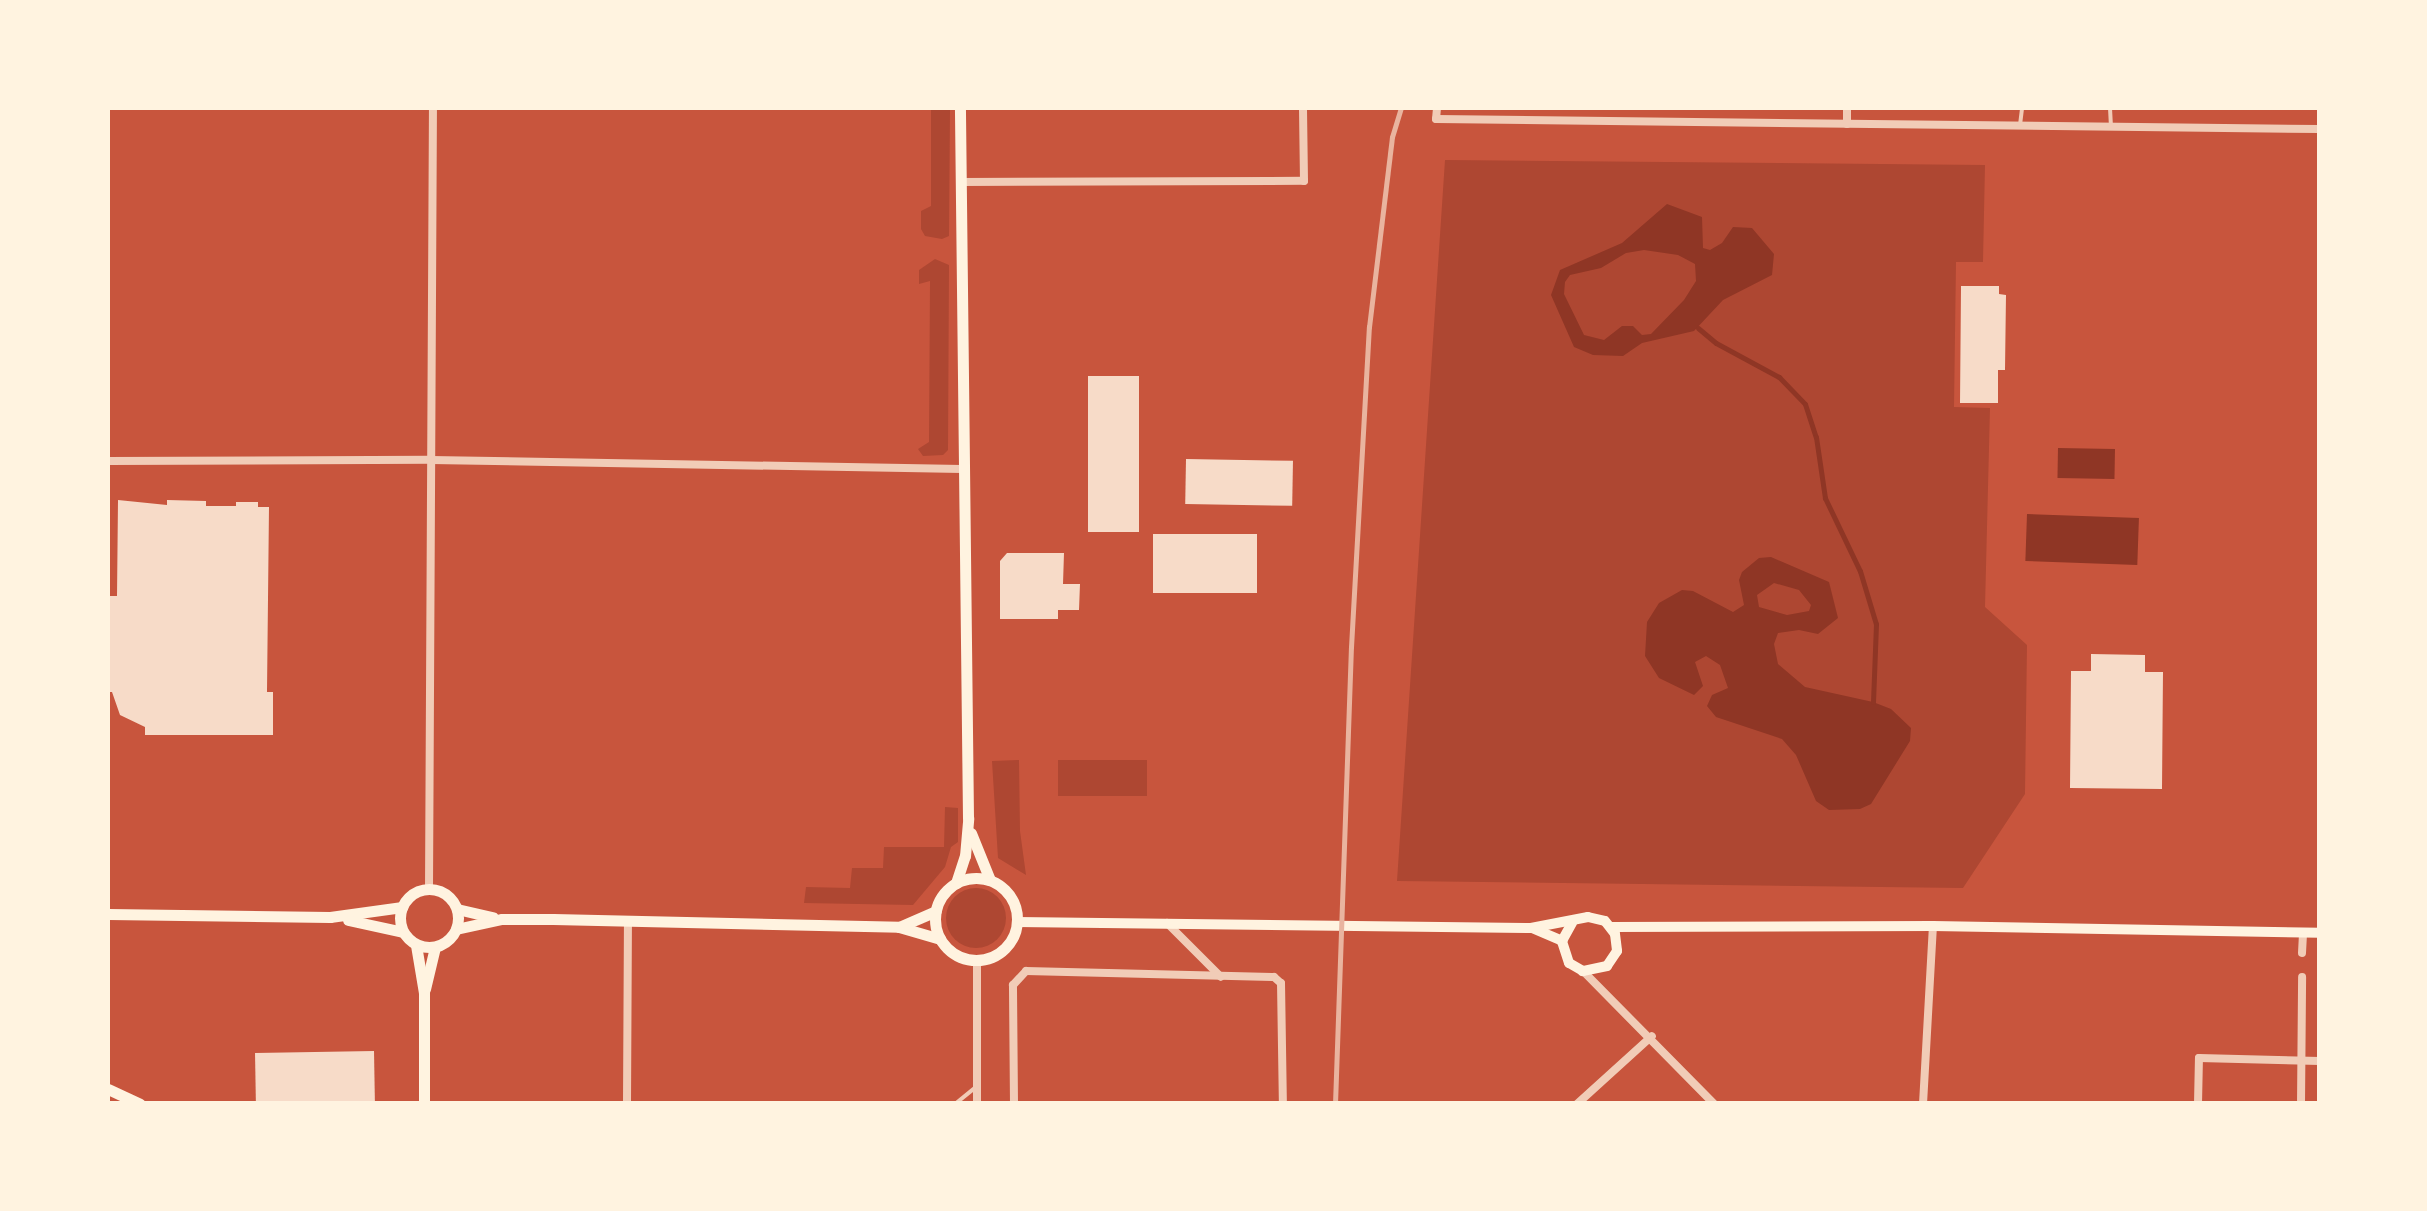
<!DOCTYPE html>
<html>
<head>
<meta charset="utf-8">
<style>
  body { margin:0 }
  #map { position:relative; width:2427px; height:1211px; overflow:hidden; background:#c8553d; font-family:Roboto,sans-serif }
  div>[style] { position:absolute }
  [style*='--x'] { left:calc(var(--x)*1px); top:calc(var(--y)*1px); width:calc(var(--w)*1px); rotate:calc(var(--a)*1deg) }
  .green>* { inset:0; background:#ae4732; transform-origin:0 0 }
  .round { border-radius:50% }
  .water>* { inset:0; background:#8f3625; transform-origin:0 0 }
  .stream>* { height:5px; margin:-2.5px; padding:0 2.5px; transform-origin:2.5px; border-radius:2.5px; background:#8f3625 }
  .building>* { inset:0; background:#f7dbc8; transform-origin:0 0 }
  .service>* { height:4px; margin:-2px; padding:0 2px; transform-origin:2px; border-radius:2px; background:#f1ccb7 }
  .minor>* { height:8px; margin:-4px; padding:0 4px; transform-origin:4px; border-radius:4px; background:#f1ccb7 }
  .secondary>* { height:10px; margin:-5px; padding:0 5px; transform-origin:5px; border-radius:5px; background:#fff3e0 }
  .primary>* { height:11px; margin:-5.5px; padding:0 5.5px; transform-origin:5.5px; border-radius:5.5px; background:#fff3e0 }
  .primary>.ring { margin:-5.5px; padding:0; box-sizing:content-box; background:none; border:11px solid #fff3e0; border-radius:50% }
  .rail>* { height:5px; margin:-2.5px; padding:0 2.5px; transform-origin:2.5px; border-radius:2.5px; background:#e9b49f }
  span { translate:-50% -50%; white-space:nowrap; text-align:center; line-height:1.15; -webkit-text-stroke:10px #fff3e0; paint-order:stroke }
  .frame { position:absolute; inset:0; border:110px solid #fff3e0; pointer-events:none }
</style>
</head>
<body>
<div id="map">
  <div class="green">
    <div style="clip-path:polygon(931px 108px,950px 108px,949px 236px,942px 239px,925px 236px,921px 229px,921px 211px,931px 206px)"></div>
    <div style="clip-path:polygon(1445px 160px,1985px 165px,1983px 262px,1956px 262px,1954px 407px,1990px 408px,1985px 607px,2027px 645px,2025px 794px,1963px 888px,1397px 881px)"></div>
    <div style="clip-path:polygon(935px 259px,949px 265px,948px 450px,943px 455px,923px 456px,918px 449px,929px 442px,930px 281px,919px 284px,919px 270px)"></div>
    <div style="clip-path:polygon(1019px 760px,1020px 831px,1026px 875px,998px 858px,992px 761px)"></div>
    <div style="left:1058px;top:760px;width:89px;height:36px"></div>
    <div style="clip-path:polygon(945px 807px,958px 808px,958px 842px,951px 847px,945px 867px,913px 905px,804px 903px,806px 887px,850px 888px,852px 868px,883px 868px,884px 847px,944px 847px)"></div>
    <div class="round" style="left:946px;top:888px;width:60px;height:60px"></div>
  </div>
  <div class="water">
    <div style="clip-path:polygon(evenodd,1667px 204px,1702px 217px,1703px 248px,1710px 250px,1722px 243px,1733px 227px,1752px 228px,1774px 254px,1772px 275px,1723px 300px,1694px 331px,1642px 343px,1623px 356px,1593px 355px,1574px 347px,1551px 295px,1560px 270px,1622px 243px,1667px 204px,1644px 250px,1678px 255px,1695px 264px,1696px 281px,1684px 300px,1651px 334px,1642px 335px,1633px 326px,1622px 326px,1604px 340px,1584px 335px,1564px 294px,1565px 282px,1570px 275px,1601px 268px,1626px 253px,1644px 250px)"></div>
    <div style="left:2058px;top:448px;width:57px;height:30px;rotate:1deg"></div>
    <div style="left:2027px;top:514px;width:112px;height:47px;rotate:2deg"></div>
    <div style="clip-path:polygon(evenodd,1771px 557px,1829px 582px,1838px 618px,1818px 634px,1799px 630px,1778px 633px,1774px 644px,1778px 664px,1805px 687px,1873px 702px,1891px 709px,1911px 728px,1910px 741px,1871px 804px,1860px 809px,1829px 810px,1816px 801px,1796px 755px,1782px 739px,1716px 717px,1707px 706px,1712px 695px,1728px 688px,1720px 665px,1706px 656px,1695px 662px,1703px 686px,1694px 695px,1659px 678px,1645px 656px,1647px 622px,1659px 603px,1682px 590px,1693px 591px,1733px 612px,1744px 605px,1739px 580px,1742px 572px,1759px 558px,1771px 557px,1774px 583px,1799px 590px,1811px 605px,1809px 611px,1787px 615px,1759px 607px,1757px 595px,1774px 583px)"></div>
  </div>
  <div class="stream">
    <div style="--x:1698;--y:328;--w:23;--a:40"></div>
    <div style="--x:1716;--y:343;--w:72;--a:28.4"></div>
    <div style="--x:1779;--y:377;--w:37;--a:46"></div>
    <div style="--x:1805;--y:404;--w:35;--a:72"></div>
    <div style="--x:1816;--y:437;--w:62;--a:81.6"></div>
    <div style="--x:1825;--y:498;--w:81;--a:64.4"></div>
    <div style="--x:1860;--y:571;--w:55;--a:73.2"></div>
    <div style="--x:1876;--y:624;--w:78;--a:92.2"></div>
  </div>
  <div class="building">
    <div style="clip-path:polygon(1961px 286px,1999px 286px,1999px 294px,2006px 295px,2005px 370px,1998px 370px,1998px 403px,1960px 403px)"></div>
    <div style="left:1088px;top:376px;width:51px;height:156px"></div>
    <div style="left:1186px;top:459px;width:107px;height:45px;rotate:1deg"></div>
    <div style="clip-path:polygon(118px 500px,167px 505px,167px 500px,206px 501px,206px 506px,236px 506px,236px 502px,258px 502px,258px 507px,269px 507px,267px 692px,273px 692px,273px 735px,145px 735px,145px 727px,120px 715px,112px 692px,108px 692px,109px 596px,117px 596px)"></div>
    <div style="left:1153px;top:534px;width:104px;height:59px"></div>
    <div style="clip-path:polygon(1007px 553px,1064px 553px,1063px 584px,1080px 584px,1079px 610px,1058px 610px,1058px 619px,1000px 619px,1000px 561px)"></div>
    <div style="clip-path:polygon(2091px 654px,2145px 655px,2145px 672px,2163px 672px,2162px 789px,2070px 788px,2071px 671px,2091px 671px)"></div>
    <div style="left:374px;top:1051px;width:53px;height:119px;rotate:89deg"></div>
  </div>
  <div class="service">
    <div style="--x:2110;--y:108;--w:18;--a:87"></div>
    <div style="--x:2020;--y:125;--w:17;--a:-83"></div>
    <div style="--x:955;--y:1104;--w:26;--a:-39"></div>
  </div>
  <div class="minor">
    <div style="--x:1437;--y:108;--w:11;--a:95"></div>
    <div style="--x:1436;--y:119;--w:884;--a:0.65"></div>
    <div style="--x:1847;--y:108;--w:16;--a:90"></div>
    <div style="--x:960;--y:182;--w:344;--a:-0.2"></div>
    <div style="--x:1304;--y:181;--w:73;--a:-90.8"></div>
    <div style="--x:108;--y:461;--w:323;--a:-0.2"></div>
    <div style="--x:431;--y:460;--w:531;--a:0.97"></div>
    <div style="--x:429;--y:889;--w:781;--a:-89.71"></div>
    <div style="--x:1167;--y:923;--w:76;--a:45"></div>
    <div style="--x:2302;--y:953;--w:21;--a:-87"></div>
    <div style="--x:977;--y:960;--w:144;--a:90"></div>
    <div style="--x:1583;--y:971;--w:187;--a:45.4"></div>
    <div style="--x:627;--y:1104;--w:183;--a:-89.7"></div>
    <div style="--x:1014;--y:1104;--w:119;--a:-90.5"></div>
    <div style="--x:1013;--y:985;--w:19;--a:-47"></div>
    <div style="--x:1026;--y:971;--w:248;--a:1.4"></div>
    <div style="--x:1274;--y:977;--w:9;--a:41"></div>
    <div style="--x:1281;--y:983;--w:121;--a:89.1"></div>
    <div style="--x:1577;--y:1104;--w:101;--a:-42.2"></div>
    <div style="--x:1923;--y:1104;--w:178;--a:-86.8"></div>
    <div style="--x:2198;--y:1104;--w:46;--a:-88.8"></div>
    <div style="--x:2199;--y:1058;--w:121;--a:1.4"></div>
    <div style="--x:2301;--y:1104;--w:127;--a:-89.5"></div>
  </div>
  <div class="secondary">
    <div style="--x:1017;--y:922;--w:514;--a:0.67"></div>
    <div style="--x:1531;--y:928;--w:58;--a:-10.9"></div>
    <div style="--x:1588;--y:917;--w:17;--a:13"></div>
    <div style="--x:1605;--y:921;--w:16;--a:52"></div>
    <div style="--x:1615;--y:934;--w:17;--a:83"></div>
    <div style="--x:1617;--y:951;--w:18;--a:124"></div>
    <div style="--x:1607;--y:966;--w:25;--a:168"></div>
    <div style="--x:1583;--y:971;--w:16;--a:-150"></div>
    <div style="--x:1569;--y:963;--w:23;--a:-108"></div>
    <div style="--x:1562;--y:941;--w:21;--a:-61"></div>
    <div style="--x:1611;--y:927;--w:322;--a:-0.2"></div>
    <div style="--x:1933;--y:926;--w:387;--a:1"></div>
    <div style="--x:1532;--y:928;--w:33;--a:23"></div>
  </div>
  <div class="primary">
    <div style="--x:971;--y:833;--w:51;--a:68"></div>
    <div class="ring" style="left:935px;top:878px;width:71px;height:71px"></div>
    <div style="--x:956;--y:883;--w:28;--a:-72"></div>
    <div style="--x:965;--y:856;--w:38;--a:-85"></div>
    <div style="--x:968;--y:818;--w:710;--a:-90.65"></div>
    <div class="ring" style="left:400px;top:889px;width:47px;height:47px"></div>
    <div style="--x:457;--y:909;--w:37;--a:13"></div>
    <div style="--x:108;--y:914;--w:222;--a:0.8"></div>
    <div style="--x:330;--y:917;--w:73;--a:-7.9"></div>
    <div style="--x:348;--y:920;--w:56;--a:12.3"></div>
    <div style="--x:899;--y:927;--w:40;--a:-23.4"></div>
    <div style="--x:456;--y:929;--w:47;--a:-12.3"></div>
    <div style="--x:502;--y:919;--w:51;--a:0"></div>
    <div style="--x:553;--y:919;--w:346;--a:1.3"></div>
    <div style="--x:899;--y:927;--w:43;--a:16.3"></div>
    <div style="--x:416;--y:945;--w:49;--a:80.5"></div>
    <div style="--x:424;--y:993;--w:111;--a:90"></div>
    <div style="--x:425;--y:989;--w:43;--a:-76.6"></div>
    <div style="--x:108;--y:1089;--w:35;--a:25"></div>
  </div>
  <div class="rail">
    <div style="--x:1335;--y:1104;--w:457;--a:-88"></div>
    <div style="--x:1351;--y:647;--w:321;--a:-86.8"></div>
    <div style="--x:1369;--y:327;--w:191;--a:-83.1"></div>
    <div style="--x:1392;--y:137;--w:30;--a:-73"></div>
  </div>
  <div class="frame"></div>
</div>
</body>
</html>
